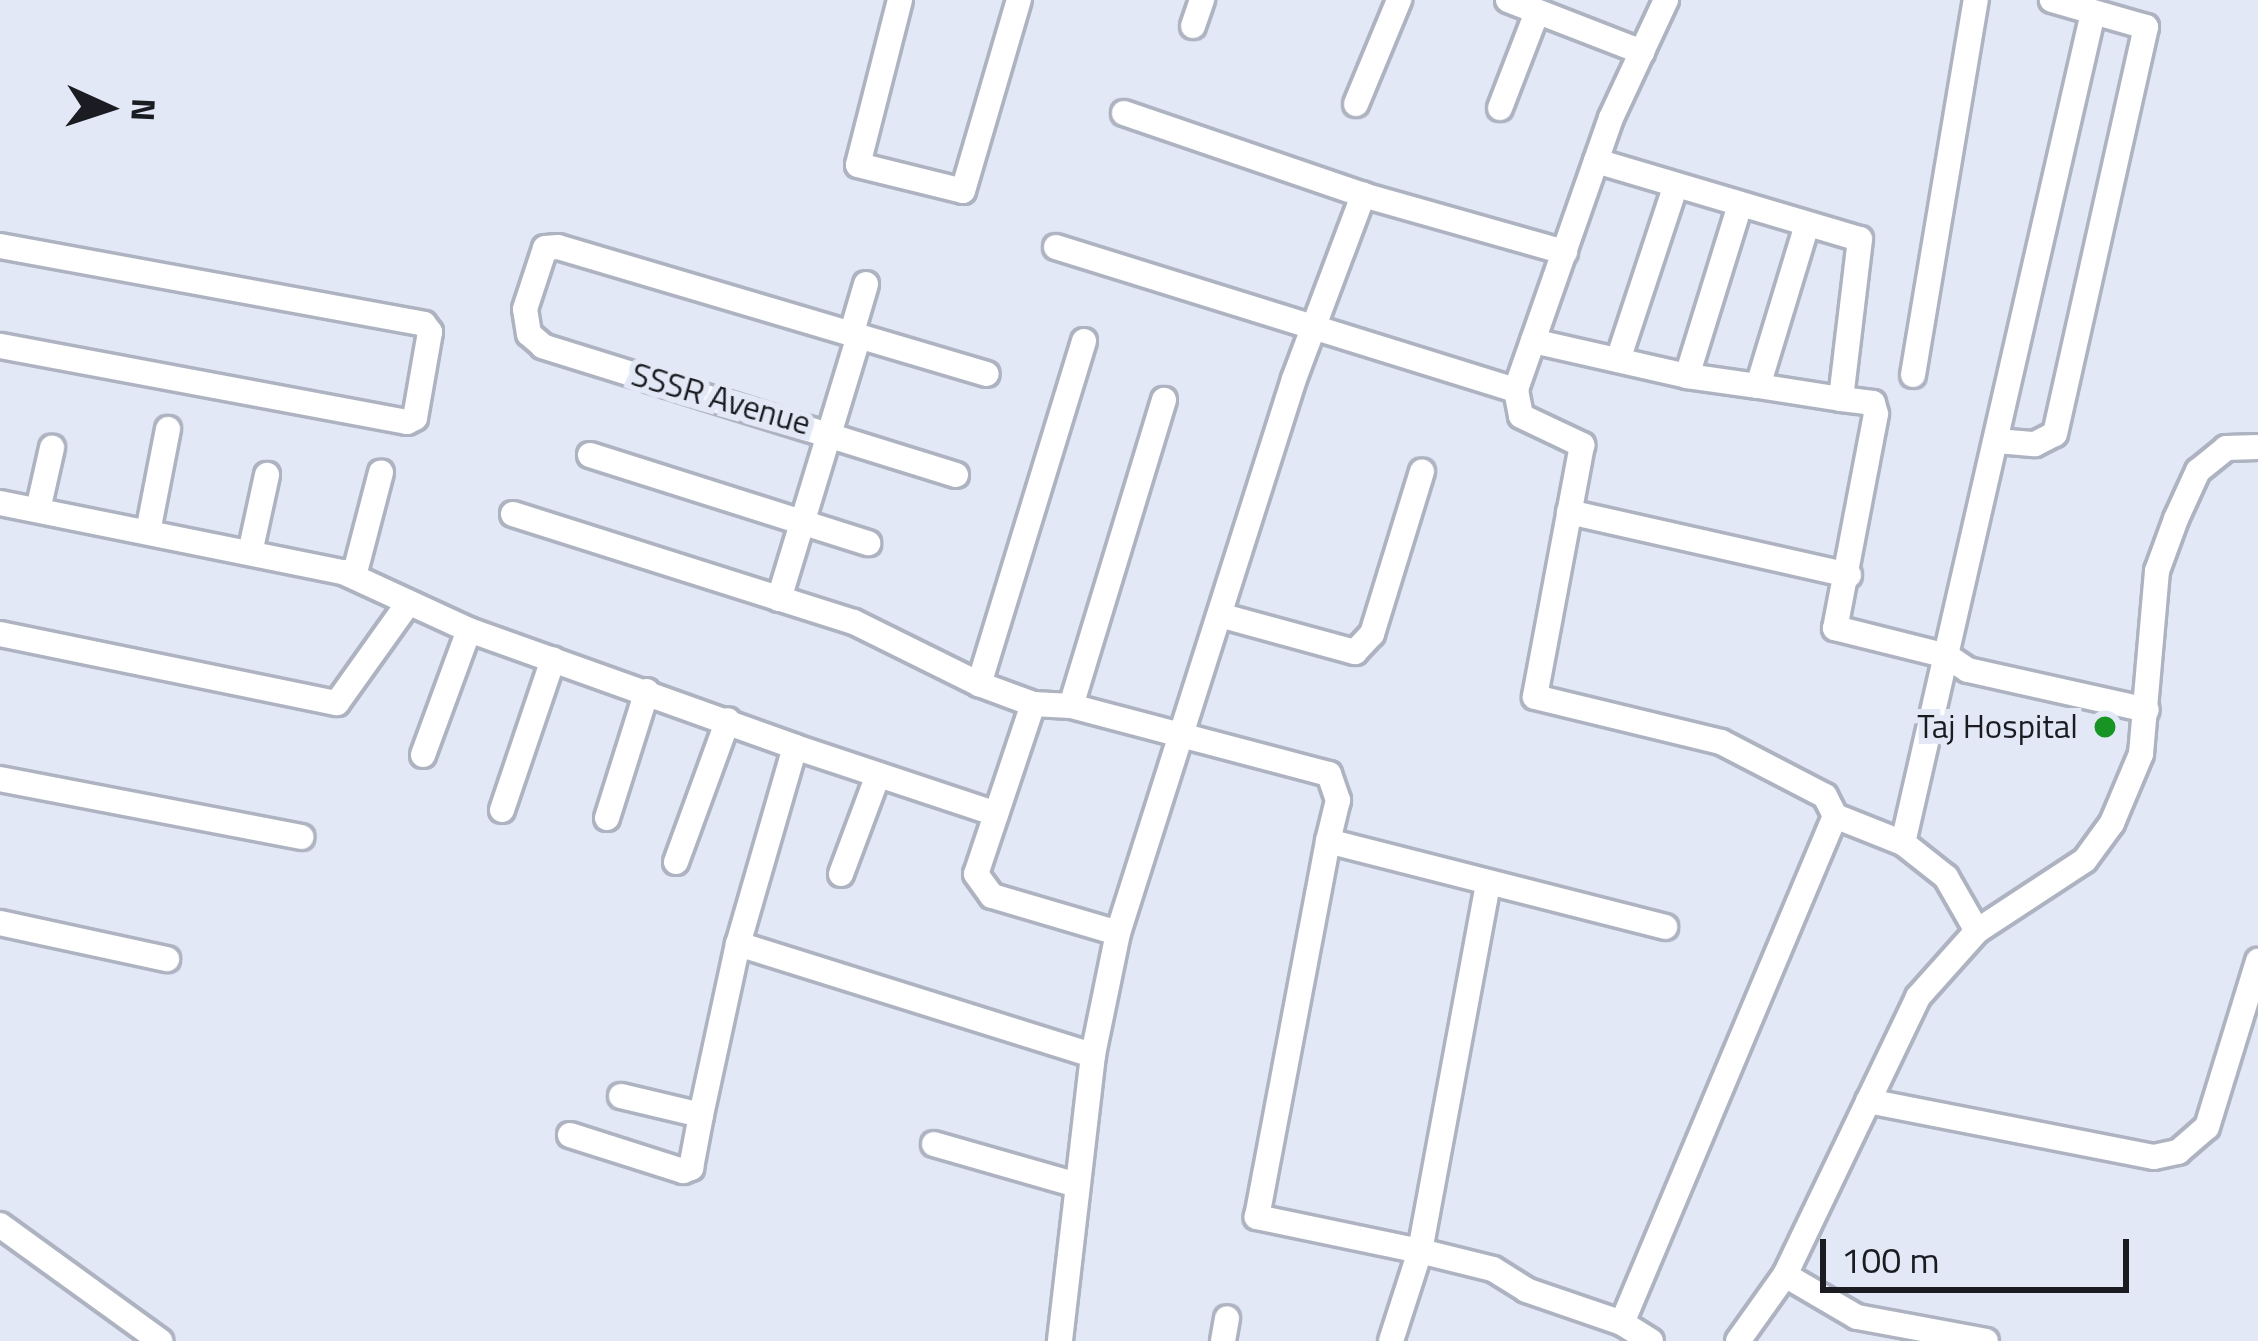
<!DOCTYPE html>
<html>
<head>
<meta charset="utf-8">
<style>
  body { margin:0 }
  #map { position:relative; width:2258px; height:1341px; overflow:hidden; background:#e3e8f7; font-family:"Titillium Web",sans-serif }
  div>[style] { position:absolute }
  [style*='--x'] { left:calc(var(--x)*1px); top:calc(var(--y)*1px); width:calc(var(--w)*1px); rotate:calc(var(--a)*1deg) }
  .roads { filter:drop-shadow(3px 0 #aeb3c1) drop-shadow(-3px 0 #aeb3c1) drop-shadow(0 3px #aeb3c1) drop-shadow(0 -3px #aeb3c1) }
  .minor>* { height:24px; margin:-12px; padding:0 12px; transform-origin:12px; border-radius:12px; background:#fff }
  .dots>* { width:33px; height:33px; translate:-50% -50%; box-sizing:border-box; border:6px solid #e3e8f7; border-radius:50% }
  span { translate:-50% -50%; white-space:nowrap; text-align:center; line-height:1.15; -webkit-text-stroke:12px #e3e8f7; paint-order:stroke }
  .street-label { font-size:33px; color:#1a1c21 }
  .poi-label { font-size:33px; color:#1a1c21 }
  .right { translate:-100% -50%; text-align:right }
  .north { position:absolute; left:48px; top:48px; width:120px; height:120px; -webkit-text-stroke:9px #e3e8f7; paint-order:stroke; rotate:93deg; font-size:33px; font-weight:700; line-height:48px; text-align:center; color:#1a1c21 }
  .north::after { content:''; display:block; margin:auto; width:42px; height:54px; background:#1a1c21; clip-path:polygon(50% 0,100% 100%,50% 72%,0 100%) }
  .scale { position:absolute; left:1820px; top:1239px; width:309px; height:54px; box-sizing:border-box; border:6px solid #1a1c21; border-top:0; padding-left:15px; font-size:36px; line-height:42px; white-space:nowrap; color:#1a1c21; -webkit-text-stroke:9px #e3e8f7; paint-order:stroke }
</style>
</head>
<body>
<div id="map">
  <div class="roads">
    <div class="minor">
      <div style="--x:900;--y:0;--w:170;--a:104.3"></div>
      <div style="--x:858;--y:165;--w:108;--a:13.9"></div>
      <div style="--x:963;--y:191;--w:199;--a:-73.7"></div>
      <div style="--x:1508;--y:0;--w:144;--a:21.2"></div>
      <div style="--x:1666;--y:0;--w:130;--a:115"></div>
      <div style="--x:1611;--y:118;--w:288;--a:109.3"></div>
      <div style="--x:1516;--y:390;--w:26;--a:79"></div>
      <div style="--x:1521;--y:416;--w:68;--a:25.4"></div>
      <div style="--x:1582;--y:445;--w:256;--a:100.6"></div>
      <div style="--x:1535;--y:697;--w:191;--a:13.6"></div>
      <div style="--x:1721;--y:742;--w:117;--a:27.4"></div>
      <div style="--x:1825;--y:796;--w:22;--a:63"></div>
      <div style="--x:1835;--y:816;--w:73;--a:21.7"></div>
      <div style="--x:1903;--y:843;--w:55;--a:38.3"></div>
      <div style="--x:1946;--y:877;--w:62;--a:60.1"></div>
      <div style="--x:1193;--y:26;--w:28;--a:-71"></div>
      <div style="--x:1356;--y:104;--w:113;--a:-67.5"></div>
      <div style="--x:1500;--y:108;--w:103;--a:-68.9"></div>
      <div style="--x:1124;--y:113;--w:253;--a:18.9"></div>
      <div style="--x:1596;--y:161;--w:275;--a:16.5"></div>
      <div style="--x:1860;--y:239;--w:161;--a:96.8"></div>
      <div style="--x:1841;--y:399;--w:84;--a:-171.1"></div>
      <div style="--x:1758;--y:386;--w:168;--a:-73.1"></div>
      <div style="--x:0;--y:246;--w:431;--a:10.4"></div>
      <div style="--x:424;--y:324;--w:10;--a:53"></div>
      <div style="--x:430;--y:332;--w:87;--a:99.9"></div>
      <div style="--x:415;--y:418;--w:9;--a:153"></div>
      <div style="--x:407;--y:422;--w:414;--a:-169.4"></div>
      <div style="--x:1056;--y:247;--w:482;--a:17.3"></div>
      <div style="--x:1084;--y:341;--w:359;--a:107"></div>
      <div style="--x:979;--y:684;--w:58;--a:20.3"></div>
      <div style="--x:1033;--y:704;--w:179;--a:108.5"></div>
      <div style="--x:976;--y:874;--w:27;--a:54"></div>
      <div style="--x:992;--y:896;--w:131;--a:16.4"></div>
      <div style="--x:1118;--y:933;--w:125;--a:101.6"></div>
      <div style="--x:1533;--y:341;--w:158;--a:12.8"></div>
      <div style="--x:1687;--y:376;--w:179;--a:-72.8"></div>
      <div style="--x:1618;--y:360;--w:184;--a:-71.7"></div>
      <div style="--x:1913;--y:375;--w:380;--a:-80.5"></div>
      <div style="--x:1687;--y:376;--w:72;--a:8"></div>
      <div style="--x:1841;--y:399;--w:32;--a:7"></div>
      <div style="--x:1873;--y:403;--w:11;--a:75"></div>
      <div style="--x:1876;--y:414;--w:218;--a:100.8"></div>
      <div style="--x:1835;--y:628;--w:115;--a:14"></div>
      <div style="--x:1947;--y:656;--w:25;--a:34"></div>
      <div style="--x:1968;--y:670;--w:183;--a:12.6"></div>
      <div style="--x:1997;--y:441;--w:38;--a:5"></div>
      <div style="--x:2035;--y:444;--w:22;--a:-27"></div>
      <div style="--x:2055;--y:434;--w:417;--a:-77.4"></div>
      <div style="--x:2146;--y:27;--w:98;--a:-164"></div>
      <div style="--x:590;--y:455;--w:292;--a:17.6"></div>
      <div style="--x:956;--y:475;--w:433;--a:-162.7"></div>
      <div style="--x:543;--y:346;--w:18;--a:-139"></div>
      <div style="--x:529;--y:334;--w:25;--a:-99"></div>
      <div style="--x:525;--y:309;--w:64;--a:-71.8"></div>
      <div style="--x:545;--y:248;--w:13;--a:-4"></div>
      <div style="--x:558;--y:247;--w:447;--a:16.5"></div>
      <div style="--x:0;--y:503;--w:350;--a:11.4"></div>
      <div style="--x:343;--y:572;--w:139;--a:24.7"></div>
      <div style="--x:469;--y:630;--w:346;--a:19.7"></div>
      <div style="--x:795;--y:747;--w:205;--a:106.1"></div>
      <div style="--x:738;--y:944;--w:372;--a:17.4"></div>
      <div style="--x:1093;--y:1055;--w:288;--a:96.6"></div>
      <div style="--x:38;--y:510;--w:64;--a:-77.3"></div>
      <div style="--x:1569;--y:512;--w:287;--a:12.7"></div>
      <div style="--x:513;--y:514;--w:358;--a:17.6"></div>
      <div style="--x:854;--y:622;--w:140;--a:26.4"></div>
      <div style="--x:148;--y:532;--w:105;--a:-79"></div>
      <div style="--x:250;--y:553;--w:80;--a:-77.7"></div>
      <div style="--x:354;--y:576;--w:107;--a:-75.4"></div>
      <div style="--x:779;--y:599;--w:275;--a:-73.1"></div>
      <div style="--x:859;--y:336;--w:8;--a:-150"></div>
      <div style="--x:852;--y:332;--w:50;--a:-73.7"></div>
      <div style="--x:1223;--y:616;--w:137;--a:15.3"></div>
      <div style="--x:1355;--y:652;--w:25;--a:-47"></div>
      <div style="--x:1372;--y:634;--w:170;--a:-72.9"></div>
      <div style="--x:0;--y:634;--w:344;--a:11.6"></div>
      <div style="--x:337;--y:703;--w:120;--a:-54.5"></div>
      <div style="--x:1033;--y:704;--w:38;--a:3"></div>
      <div style="--x:1071;--y:706;--w:320;--a:-73.1"></div>
      <div style="--x:1071;--y:706;--w:267;--a:14.8"></div>
      <div style="--x:1329;--y:774;--w:28;--a:71"></div>
      <div style="--x:1338;--y:800;--w:42;--a:103.7"></div>
      <div style="--x:795;--y:747;--w:212;--a:18.4"></div>
      <div style="--x:423;--y:755;--w:133;--a:-69.8"></div>
      <div style="--x:0;--y:779;--w:307;--a:10.9"></div>
      <div style="--x:502;--y:810;--w:159;--a:-71.3"></div>
      <div style="--x:607;--y:818;--w:133;--a:-72.5"></div>
      <div style="--x:1903;--y:843;--w:851;--a:-77.11"></div>
      <div style="--x:676;--y:862;--w:151;--a:-69.9"></div>
      <div style="--x:841;--y:874;--w:106;--a:-69.5"></div>
      <div style="--x:1488;--y:884;--w:373;--a:100.5"></div>
      <div style="--x:1420;--y:1251;--w:75;--a:13.9"></div>
      <div style="--x:1493;--y:1269;--w:39;--a:32"></div>
      <div style="--x:1526;--y:1290;--w:102;--a:19"></div>
      <div style="--x:1622;--y:1323;--w:550;--a:-67.21"></div>
      <div style="--x:0;--y:923;--w:171;--a:12.2"></div>
      <div style="--x:1118;--y:933;--w:581;--a:-72.38"></div>
      <div style="--x:1294;--y:379;--w:197;--a:-69.4"></div>
      <div style="--x:1363;--y:195;--w:210;--a:15.8"></div>
      <div style="--x:621;--y:1096;--w:82;--a:13.4"></div>
      <div style="--x:701;--y:1115;--w:175;--a:-77.8"></div>
      <div style="--x:1868;--y:1101;--w:291;--a:11.1"></div>
      <div style="--x:2154;--y:1157;--w:25;--a:-12"></div>
      <div style="--x:2178;--y:1152;--w:38;--a:-41"></div>
      <div style="--x:2207;--y:1127;--w:174;--a:-72.9"></div>
      <div style="--x:570;--y:1135;--w:119;--a:17.7"></div>
      <div style="--x:683;--y:1171;--w:9;--a:-21"></div>
      <div style="--x:691;--y:1168;--w:54;--a:-79.3"></div>
      <div style="--x:934;--y:1144;--w:149;--a:16"></div>
      <div style="--x:0;--y:1225;--w:198;--a:35.9"></div>
      <div style="--x:1785;--y:1275;--w:83;--a:30.3"></div>
      <div style="--x:1857;--y:1317;--w:131;--a:10.5"></div>
      <div style="--x:1622;--y:1323;--w:34;--a:32"></div>
      <div style="--x:1223;--y:1341;--w:23;--a:-80"></div>
      <div style="--x:1391;--y:1341;--w:95;--a:-72.1"></div>
      <div style="--x:1420;--y:1251;--w:167;--a:-168.2"></div>
      <div style="--x:1257;--y:1217;--w:383;--a:-79.3"></div>
      <div style="--x:1328;--y:841;--w:348;--a:14.3"></div>
      <div style="--x:1738;--y:1341;--w:81;--a:-54.5"></div>
      <div style="--x:1785;--y:1275;--w:308;--a:-64.4"></div>
      <div style="--x:1918;--y:997;--w:89;--a:-48.2"></div>
      <div style="--x:1977;--y:931;--w:129;--a:-33.3"></div>
      <div style="--x:2085;--y:860;--w:46;--a:-53.9"></div>
      <div style="--x:2112;--y:823;--w:75;--a:-67.2"></div>
      <div style="--x:2141;--y:754;--w:184;--a:-85"></div>
      <div style="--x:2157;--y:571;--w:55;--a:-69.9"></div>
      <div style="--x:2176;--y:519;--w:53;--a:-65.4"></div>
      <div style="--x:2198;--y:471;--w:36;--a:-39"></div>
      <div style="--x:2226;--y:448;--w:32;--a:-2"></div>
    </div>
  </div>
  <div class="dots">
    <div style="left:2105px;top:727px;background:#189424"></div>
  </div>
  <div class="street-label">
    <span style="left:721px;top:399px;rotate:16deg">SSSR Avenue</span>
  </div>
  <div class="poi-label">
    <span class="right" style="left:2078px;top:727px">Taj Hospital</span>
  </div>
  <div class="north">N</div>
  <div class="scale">100 m</div>
</div>
</body>
</html>
